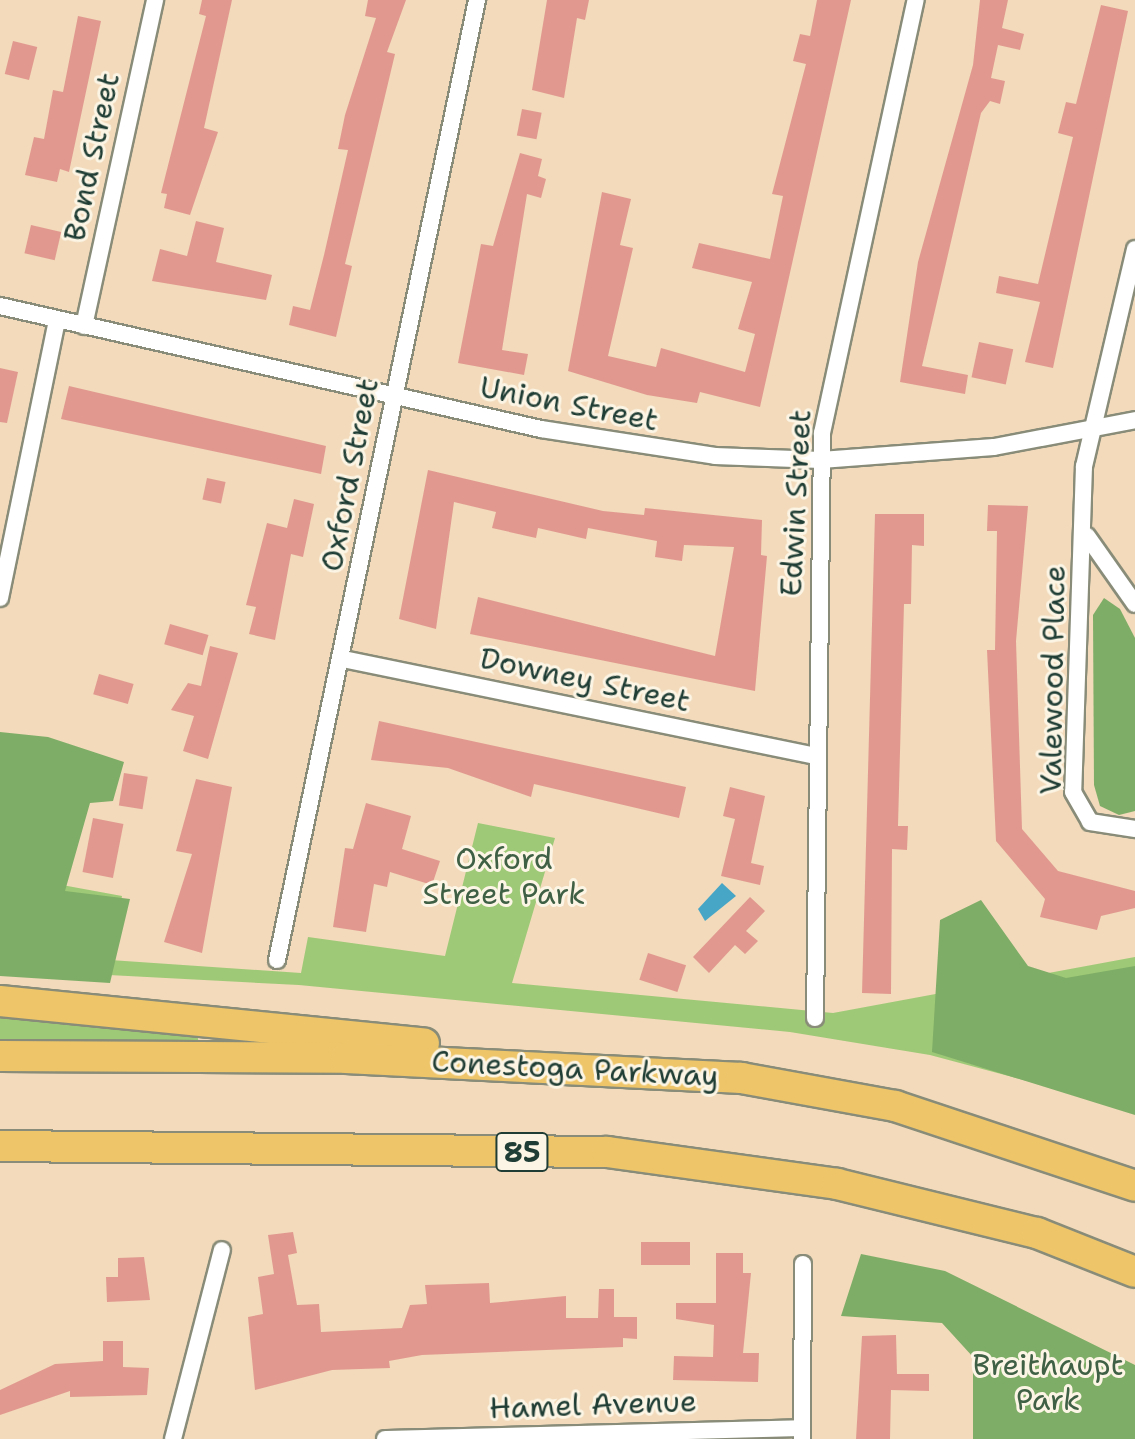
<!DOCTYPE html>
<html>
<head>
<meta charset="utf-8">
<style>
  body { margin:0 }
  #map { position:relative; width:1135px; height:1439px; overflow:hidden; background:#f2dabb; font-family:"Shantell Sans",sans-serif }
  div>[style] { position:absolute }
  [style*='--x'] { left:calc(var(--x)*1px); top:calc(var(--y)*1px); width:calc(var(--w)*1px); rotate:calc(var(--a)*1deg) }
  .green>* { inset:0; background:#9ec976 }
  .forest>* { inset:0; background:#7ead67 }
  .water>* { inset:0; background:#47a6c6 }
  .building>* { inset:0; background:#e1998f; transform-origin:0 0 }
  .roads { filter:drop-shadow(2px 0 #888c78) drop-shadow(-2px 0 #888c78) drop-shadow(0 2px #888c78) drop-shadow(0 -2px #888c78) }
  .street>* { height:16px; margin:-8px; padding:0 8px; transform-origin:8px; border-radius:8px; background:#fff }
  .highway>* { height:30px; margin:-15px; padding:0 15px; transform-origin:15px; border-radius:15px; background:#eec569 }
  span { translate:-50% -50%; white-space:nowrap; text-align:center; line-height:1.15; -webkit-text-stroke:6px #fcf5e5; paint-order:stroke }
  .shield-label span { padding:2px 6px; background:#fcf5e5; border:2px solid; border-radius:6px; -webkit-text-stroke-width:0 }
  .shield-label { font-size:28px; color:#1f3d34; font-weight:700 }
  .street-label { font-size:30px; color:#1f3d34 }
  .park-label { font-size:30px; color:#3f6044 }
</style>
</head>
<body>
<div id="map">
  <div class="green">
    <div style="clip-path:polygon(0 735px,62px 885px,122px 896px,110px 960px,301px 973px,308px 937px,445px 956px,478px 823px,555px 838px,512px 983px,833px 1013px,1135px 957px,1135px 1110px,930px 1055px,790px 1032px,299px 985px,90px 974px)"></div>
    <div style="clip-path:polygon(0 1013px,197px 1033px,199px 1045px,0 1042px)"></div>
  </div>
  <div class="forest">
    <div style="clip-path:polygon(1104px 598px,1120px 609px,1135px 638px,1135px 811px,1119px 815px,1100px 806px,1094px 785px,1093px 615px)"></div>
    <div style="clip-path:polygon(0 732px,48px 737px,124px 762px,113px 801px,90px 803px,65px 891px,130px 899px,110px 983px,0 976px)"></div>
    <div style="clip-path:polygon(981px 900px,1028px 966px,1066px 978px,1135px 966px,1135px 1115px,932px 1052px,940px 920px)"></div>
    <div style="clip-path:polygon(861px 1254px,945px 1271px,1135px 1365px,1135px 1439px,973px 1439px,973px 1357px,942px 1323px,841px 1316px)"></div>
  </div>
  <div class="water">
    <div style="clip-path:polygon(722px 883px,736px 896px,705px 921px,698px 909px)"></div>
  </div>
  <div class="building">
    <div style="clip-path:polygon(202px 0,232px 0,204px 128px,218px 132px,190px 215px,164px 208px,167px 194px,161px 193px,206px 16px,199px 14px)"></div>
    <div style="clip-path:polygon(368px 0,406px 0,387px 52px,395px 54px,345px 264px,352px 266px,336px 337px,289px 325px,293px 306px,310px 310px,324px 255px,348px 150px,338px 149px,345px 115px,376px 18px,365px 16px)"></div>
    <div style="clip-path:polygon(547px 0,589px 0,585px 20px,577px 18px,564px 98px,532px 90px)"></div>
    <div style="clip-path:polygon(817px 0,851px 0,760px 407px,700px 392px,697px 403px,647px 395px,568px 371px,602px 192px,631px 199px,620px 245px,633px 248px,608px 356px,656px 367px,661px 348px,745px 372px,755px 334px,738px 329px,752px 282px,692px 268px,699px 243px,770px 259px,783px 196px,772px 194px,806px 64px,793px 61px,800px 34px,810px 36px)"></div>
    <div style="clip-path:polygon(980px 0,1008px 0,1002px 28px,1024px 34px,1020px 50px,998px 45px,991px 78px,1005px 81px,1000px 104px,990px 101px,981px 113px,922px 366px,968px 375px,965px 394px,900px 382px,918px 262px,973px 65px)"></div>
    <div style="clip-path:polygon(1101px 5px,1128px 11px,1053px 368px,1025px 362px,1040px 302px,996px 293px,999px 276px,1038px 284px,1073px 137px,1058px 133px,1066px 102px,1076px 104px)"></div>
    <div style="clip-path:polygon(78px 16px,101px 21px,69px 172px,60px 169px,57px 182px,25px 175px,34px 137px,44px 139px,53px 90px,63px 92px)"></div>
    <div style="left:13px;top:41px;width:25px;height:34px;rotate:14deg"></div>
    <div style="left:522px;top:109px;width:20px;height:27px;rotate:11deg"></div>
    <div style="clip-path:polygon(520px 153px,542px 159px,538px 176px,546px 179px,541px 198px,527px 194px,502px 350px,528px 354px,524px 375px,458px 363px,481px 244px,493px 246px)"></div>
    <div style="clip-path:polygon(196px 221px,224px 228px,216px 262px,272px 275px,266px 300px,152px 281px,160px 249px,187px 256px)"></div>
    <div style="left:31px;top:225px;width:31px;height:29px;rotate:13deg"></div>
    <div style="left:979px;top:342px;width:35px;height:36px;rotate:12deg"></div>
    <div style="clip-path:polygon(0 368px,18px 372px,7px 423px,0 422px)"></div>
    <div style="clip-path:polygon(69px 386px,326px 446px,321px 474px,61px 419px)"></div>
    <div style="clip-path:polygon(428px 470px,603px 511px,644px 515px,645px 508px,762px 520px,761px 555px,767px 556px,755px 691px,470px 634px,478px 597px,715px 656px,734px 547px,684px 545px,682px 561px,655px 557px,657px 541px,588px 528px,586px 539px,538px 528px,536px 538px,492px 528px,496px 512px,454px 502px,436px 629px,399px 619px)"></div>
    <div style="left:207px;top:478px;width:19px;height:22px;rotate:12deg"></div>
    <div style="clip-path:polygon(294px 499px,314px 504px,303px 557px,291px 554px,275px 640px,249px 634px,256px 607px,246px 605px,267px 523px,287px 528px)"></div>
    <div style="clip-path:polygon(988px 505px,1028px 506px,1016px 641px,1022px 829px,1058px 871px,1135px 891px,1135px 908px,1101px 916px,1097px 930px,1040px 917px,1045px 899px,996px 841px,987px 650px,995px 650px,997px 531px,987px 531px)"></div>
    <div style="clip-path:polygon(875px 514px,924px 514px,924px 546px,912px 545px,911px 604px,904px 604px,898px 826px,908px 826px,907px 850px,892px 849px,891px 994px,862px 993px)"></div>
    <div style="left:170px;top:624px;width:40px;height:21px;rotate:16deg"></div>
    <div style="clip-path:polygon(210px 646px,238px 653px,208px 759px,183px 751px,194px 716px,171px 710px,188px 683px,201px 686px)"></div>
    <div style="left:99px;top:674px;width:36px;height:21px;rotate:16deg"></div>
    <div style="clip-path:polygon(379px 721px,686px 787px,679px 818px,534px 784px,531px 797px,448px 768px,371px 760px)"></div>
    <div style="left:124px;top:773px;width:24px;height:33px;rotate:9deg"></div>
    <div style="clip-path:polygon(196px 779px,232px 787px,202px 953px,164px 942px,192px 854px,176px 851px)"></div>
    <div style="clip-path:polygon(730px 787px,765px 796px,751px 863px,764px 866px,760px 885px,721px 876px,735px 819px,723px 816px)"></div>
    <div style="clip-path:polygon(366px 803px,411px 816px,402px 849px,440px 861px,432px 885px,390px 872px,387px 887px,374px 884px,366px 932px,333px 927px,345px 848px,353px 849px)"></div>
    <div style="left:93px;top:818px;width:31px;height:55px;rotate:11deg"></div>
    <div style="clip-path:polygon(750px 897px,765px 911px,746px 931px,758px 941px,745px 954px,735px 945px,709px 973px,693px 957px)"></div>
    <div style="left:648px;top:953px;width:40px;height:28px;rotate:18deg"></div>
    <div style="clip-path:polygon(293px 1232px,297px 1253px,288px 1255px,297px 1305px,319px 1304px,321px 1332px,402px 1328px,410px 1305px,427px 1304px,425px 1285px,489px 1283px,490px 1303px,566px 1296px,566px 1318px,598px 1318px,599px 1289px,614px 1289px,614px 1317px,637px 1317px,637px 1339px,623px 1338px,623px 1347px,422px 1355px,389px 1361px,390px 1368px,332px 1370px,255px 1390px,248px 1317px,263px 1314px,258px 1277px,274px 1274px,268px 1235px)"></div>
    <div style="left:690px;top:1242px;width:23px;height:49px;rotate:90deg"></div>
    <div style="clip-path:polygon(716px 1253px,743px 1253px,743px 1273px,751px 1273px,743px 1353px,759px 1353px,758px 1382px,673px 1380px,674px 1356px,713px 1357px,714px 1325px,676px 1319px,676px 1303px,716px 1303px)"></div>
    <div style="clip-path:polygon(144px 1257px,150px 1300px,107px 1302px,106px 1277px,118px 1277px,118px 1258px)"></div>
    <div style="clip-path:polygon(896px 1335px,897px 1374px,929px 1374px,929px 1391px,891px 1390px,890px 1439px,856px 1439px,862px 1336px)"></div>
    <div style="clip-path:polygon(103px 1341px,123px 1341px,123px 1367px,149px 1368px,147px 1395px,70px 1397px,70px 1391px,0 1415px,0 1390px,55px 1364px,103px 1361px)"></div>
  </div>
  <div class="roads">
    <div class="street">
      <div style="--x:1135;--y:249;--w:223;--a:103.2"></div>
      <div style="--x:1084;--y:466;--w:326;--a:91.9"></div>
      <div style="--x:1073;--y:792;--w:34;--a:60"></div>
      <div style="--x:1090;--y:822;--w:46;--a:8.8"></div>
      <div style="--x:0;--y:306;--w:555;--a:12.81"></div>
      <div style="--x:541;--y:429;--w:176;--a:8.8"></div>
      <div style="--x:715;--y:456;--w:106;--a:2.2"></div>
      <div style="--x:821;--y:460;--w:173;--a:-4.3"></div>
      <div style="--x:994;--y:447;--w:144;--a:-10.8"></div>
      <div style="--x:84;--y:326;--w:334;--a:-77.7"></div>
      <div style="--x:1087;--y:536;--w:83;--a:54.8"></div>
      <div style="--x:0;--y:598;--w:284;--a:-78.4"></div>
      <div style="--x:343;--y:659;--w:484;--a:11.6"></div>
      <div style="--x:277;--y:960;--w:981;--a:-78.23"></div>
      <div style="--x:815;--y:1018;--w:585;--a:-89.31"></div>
      <div style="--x:822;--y:433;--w:443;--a:-77.8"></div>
      <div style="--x:173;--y:1439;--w:195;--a:-75.5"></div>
      <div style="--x:385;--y:1439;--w:417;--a:-1.5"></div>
      <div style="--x:802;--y:1439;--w:175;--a:-89.7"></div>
    </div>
    <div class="highway">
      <div style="--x:0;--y:1001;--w:426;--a:5.7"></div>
      <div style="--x:0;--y:1056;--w:346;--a:0.3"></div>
      <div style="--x:346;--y:1058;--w:396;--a:2.9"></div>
      <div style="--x:741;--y:1078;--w:157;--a:10.3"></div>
      <div style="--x:895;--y:1106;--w:253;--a:18.4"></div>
      <div style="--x:0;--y:1146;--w:607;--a:0.57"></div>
      <div style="--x:607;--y:1152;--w:232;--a:7.9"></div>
      <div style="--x:837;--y:1184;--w:206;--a:13.8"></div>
      <div style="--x:1037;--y:1233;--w:105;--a:21.7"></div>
    </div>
  </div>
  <div class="shield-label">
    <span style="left:522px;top:1152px">85</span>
  </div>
  <div class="street-label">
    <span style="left:92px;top:157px;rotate:-78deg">Bond Street</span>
    <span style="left:569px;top:404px;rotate:11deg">Union Street</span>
    <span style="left:350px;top:475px;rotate:-79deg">Oxford Street</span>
    <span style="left:796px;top:503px;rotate:-87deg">Edwin Street</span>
    <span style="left:585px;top:680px;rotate:12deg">Downey Street</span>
    <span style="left:1053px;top:680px;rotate:-89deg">Valewood Place</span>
    <span style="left:575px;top:1069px;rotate:3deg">Conestoga Parkway</span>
    <span style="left:593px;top:1405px;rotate:-2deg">Hamel Avenue</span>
  </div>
  <div class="park-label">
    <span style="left:504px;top:876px">Oxford<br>Street Park</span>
    <span style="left:1048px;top:1382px">Breithaupt<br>Park</span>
  </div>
</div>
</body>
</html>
